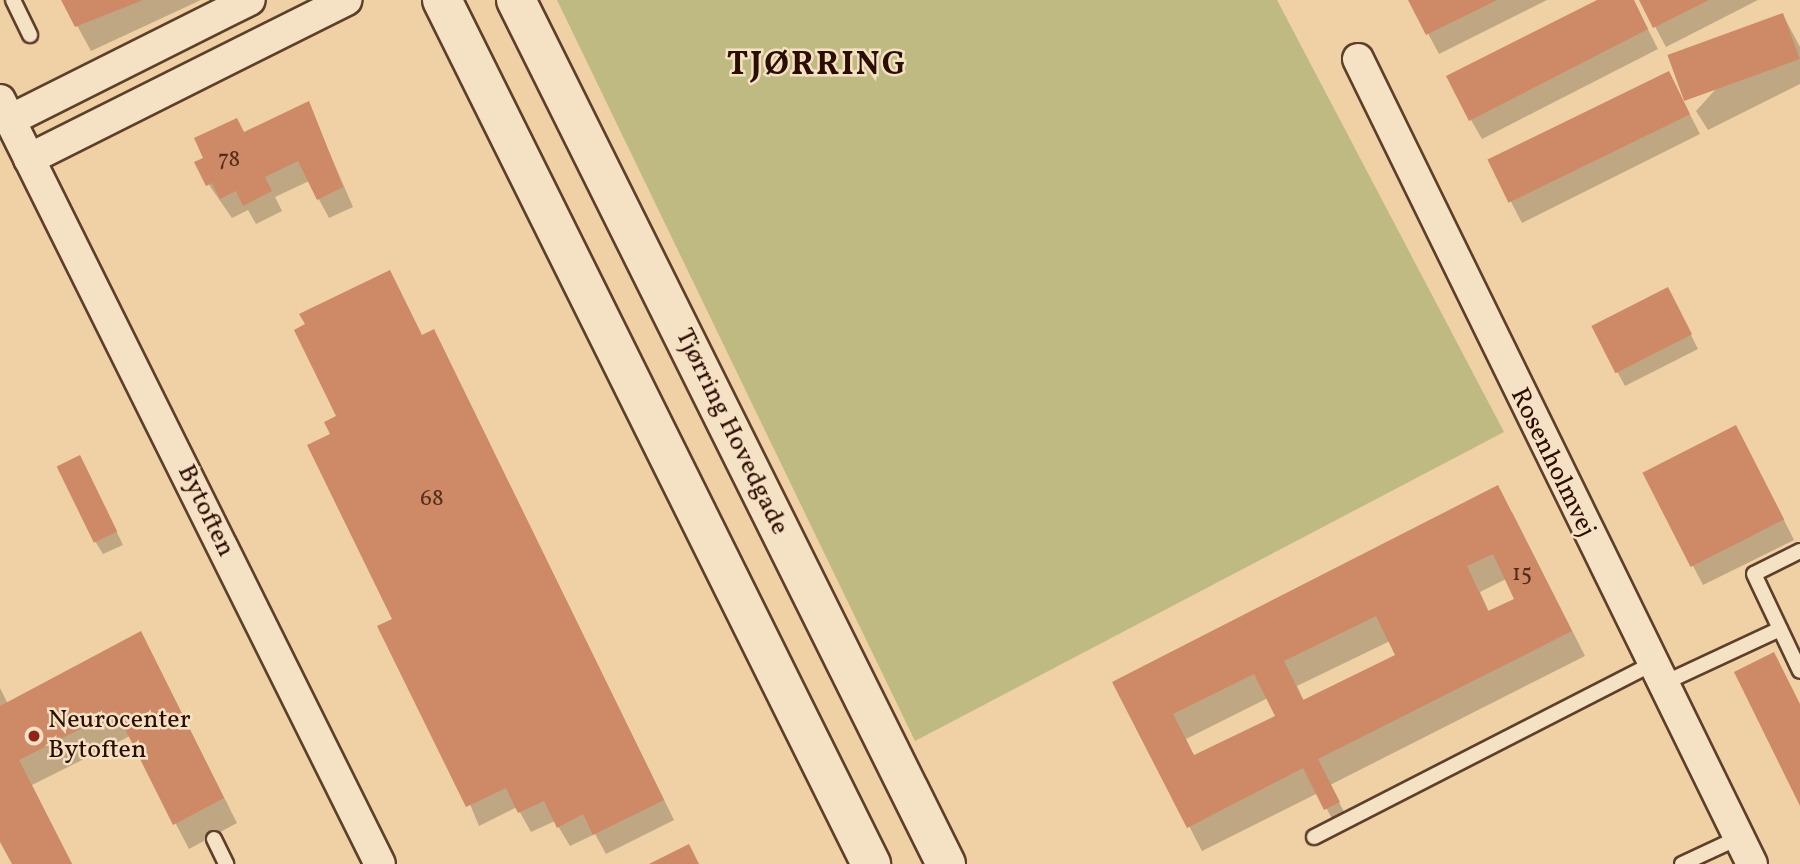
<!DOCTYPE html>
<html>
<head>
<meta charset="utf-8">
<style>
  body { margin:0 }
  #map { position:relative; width:1800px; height:864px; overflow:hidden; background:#efd1a5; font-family:Vollkorn,serif }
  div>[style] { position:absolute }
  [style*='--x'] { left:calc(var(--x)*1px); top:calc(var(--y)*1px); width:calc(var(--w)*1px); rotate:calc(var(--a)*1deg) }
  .green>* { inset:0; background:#bfba82 }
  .shadow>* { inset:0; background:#0003 }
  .building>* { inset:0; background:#ce8966; transform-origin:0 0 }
  .roads { filter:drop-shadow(2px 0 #5d3f2a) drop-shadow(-2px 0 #5d3f2a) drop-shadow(0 2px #5d3f2a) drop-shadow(0 -2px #5d3f2a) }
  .service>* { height:14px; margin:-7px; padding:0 7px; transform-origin:7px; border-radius:7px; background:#f5e1c4 }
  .minor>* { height:30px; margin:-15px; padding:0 15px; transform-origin:15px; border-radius:15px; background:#f5e1c4 }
  .secondary>* { height:38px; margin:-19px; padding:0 19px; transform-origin:19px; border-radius:19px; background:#f5e1c4 }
  .dots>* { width:19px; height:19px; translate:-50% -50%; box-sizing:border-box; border:4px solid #f5e1c4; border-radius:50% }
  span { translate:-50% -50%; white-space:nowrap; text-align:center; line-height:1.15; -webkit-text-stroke:5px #f5e1c4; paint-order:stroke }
  .number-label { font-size:23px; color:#542d1a }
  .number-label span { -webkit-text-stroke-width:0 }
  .street-label { font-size:26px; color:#2c0e01 }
  .poi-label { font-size:26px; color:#2c0e01 }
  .left { translate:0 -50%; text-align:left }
  .district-label { font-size:33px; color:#2c0e01; font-weight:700; letter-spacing:2px }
</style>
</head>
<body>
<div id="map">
  <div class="green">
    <div style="clip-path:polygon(557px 0,1277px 0,1504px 432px,915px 741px)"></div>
  </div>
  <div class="shadow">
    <div style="clip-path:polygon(63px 0,201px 0,91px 51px)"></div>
    <div style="clip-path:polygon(1410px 0,1547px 0,1439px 54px)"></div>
    <div style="clip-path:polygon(1600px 0,1633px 0,1658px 49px,1482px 139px,1471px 120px)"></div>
    <div style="clip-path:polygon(1641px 0,1758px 0,1666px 47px)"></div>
    <div style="clip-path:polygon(1783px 15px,1800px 47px,1800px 84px,1708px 130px,1696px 111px)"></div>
    <div style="clip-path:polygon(1679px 93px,1700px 134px,1522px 223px,1490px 161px)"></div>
    <div style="clip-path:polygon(308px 103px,353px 207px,329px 218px,309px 181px,275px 197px,282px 211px,256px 224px,248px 210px,232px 218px,207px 182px,244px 134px)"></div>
    <div style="clip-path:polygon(1675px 303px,1698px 349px,1625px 386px,1593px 327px)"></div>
    <div style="clip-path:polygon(434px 331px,674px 820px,606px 854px,595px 834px,570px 846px,555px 821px,531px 832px,517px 807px,479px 826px,394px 620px,332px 435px,338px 417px)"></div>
    <div style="clip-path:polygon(1747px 447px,1794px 540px,1703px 585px,1644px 472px)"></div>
    <div style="clip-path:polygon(87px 471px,123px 545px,103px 554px,95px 541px)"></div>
    <div style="clip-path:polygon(evenodd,1512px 512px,1585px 656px,1330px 785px,1352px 827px,1340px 833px,1318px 793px,1202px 851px,1115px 683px,1512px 512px,1506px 579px,1516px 600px,1489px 612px,1480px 592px,1506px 579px,1512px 512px,1390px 641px,1397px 656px,1304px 701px,1297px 686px,1390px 641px,1512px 512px,1268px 698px,1277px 716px,1194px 757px,1186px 739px,1268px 698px)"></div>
    <div style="clip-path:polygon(154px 658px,237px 823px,189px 849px,130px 736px,32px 785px,72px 864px,14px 864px,0 838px,0 688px,8px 704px)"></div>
  </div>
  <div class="building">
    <div style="clip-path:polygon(61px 0,143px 0,75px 27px)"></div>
    <div style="clip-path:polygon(1408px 0,1497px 0,1426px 35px)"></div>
    <div style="clip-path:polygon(1597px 0,1634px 0,1648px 29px,1469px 121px,1446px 76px)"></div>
    <div style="clip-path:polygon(1639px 0,1709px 0,1653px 28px)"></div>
    <div style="left:1783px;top:13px;width:49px;height:123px;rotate:70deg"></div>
    <div style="left:1669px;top:71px;width:48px;height:202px;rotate:64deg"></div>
    <div style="clip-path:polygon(309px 101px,343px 187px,317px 200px,298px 161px,265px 177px,272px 191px,243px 206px,236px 191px,220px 199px,212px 183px,206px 186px,194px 162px,203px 158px,194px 138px,237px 118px,244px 132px)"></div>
    <div style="clip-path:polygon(390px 270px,422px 335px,434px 329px,664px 800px,593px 835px,583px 814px,557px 828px,544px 801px,518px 813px,506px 788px,466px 807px,377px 626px,392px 619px,307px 445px,330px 434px,324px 422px,336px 416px,294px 330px,305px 324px,299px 314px)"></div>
    <div style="left:1668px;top:287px;width:53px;height:86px;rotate:63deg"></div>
    <div style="left:1736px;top:425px;width:106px;height:105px;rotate:63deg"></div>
    <div style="left:80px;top:455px;width:85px;height:26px;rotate:64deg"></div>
    <div style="clip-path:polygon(evenodd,1498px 485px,1572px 631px,1318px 759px,1340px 802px,1324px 810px,1303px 768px,1187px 828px,1112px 682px,1498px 485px,1493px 554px,1514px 599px,1488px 611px,1467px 566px,1493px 554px,1498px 485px,1376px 616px,1395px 655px,1303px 700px,1284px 661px,1376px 616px,1498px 485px,1254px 674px,1275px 716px,1194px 755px,1173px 714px,1254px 674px)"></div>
    <div style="clip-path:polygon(141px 631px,224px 798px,173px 825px,116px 711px,19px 760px,72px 864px,12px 864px,0 842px,0 706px)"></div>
    <div style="clip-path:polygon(1774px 652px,1800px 704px,1800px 806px,1734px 672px)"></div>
    <div style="clip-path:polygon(689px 844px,699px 864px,649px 864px)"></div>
  </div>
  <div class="roads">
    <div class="service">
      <div style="--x:13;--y:0;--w:39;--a:64"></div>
      <div style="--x:1800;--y:551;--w:51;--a:153.4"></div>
      <div style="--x:1754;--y:574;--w:107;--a:64.6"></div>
      <div style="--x:1662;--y:684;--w:130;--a:-25"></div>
      <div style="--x:1314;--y:837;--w:377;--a:-27.1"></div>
      <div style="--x:214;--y:839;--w:28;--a:64"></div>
      <div style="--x:1682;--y:864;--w:62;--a:-24.9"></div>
    </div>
    <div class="minor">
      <div style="--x:1358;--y:59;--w:896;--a:63.92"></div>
      <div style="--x:0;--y:100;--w:853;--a:63.56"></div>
      <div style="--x:10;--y:120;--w:268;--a:-26.6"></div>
      <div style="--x:29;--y:159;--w:355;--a:-26.6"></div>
    </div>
    <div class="secondary">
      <div style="--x:442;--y:0;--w:965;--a:63.59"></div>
      <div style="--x:516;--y:0;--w:965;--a:63.54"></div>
    </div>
  </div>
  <div class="dots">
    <div style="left:34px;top:736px;background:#8f2418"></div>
  </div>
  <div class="number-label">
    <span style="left:229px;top:160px">78</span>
    <span style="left:432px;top:499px">68</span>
    <span style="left:1522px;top:574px">15</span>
  </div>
  <div class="street-label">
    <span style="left:731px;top:432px;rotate:64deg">Tjørring Hovedgade</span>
    <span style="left:1552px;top:463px;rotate:64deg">Rosenholmvej</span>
    <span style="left:205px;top:511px;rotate:64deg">Bytoften</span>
  </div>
  <div class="poi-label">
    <span class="left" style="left:48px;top:736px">Neurocenter<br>Bytoften</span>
  </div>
  <div class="district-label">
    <span style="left:817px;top:67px">TJØRRING</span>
  </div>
</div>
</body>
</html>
